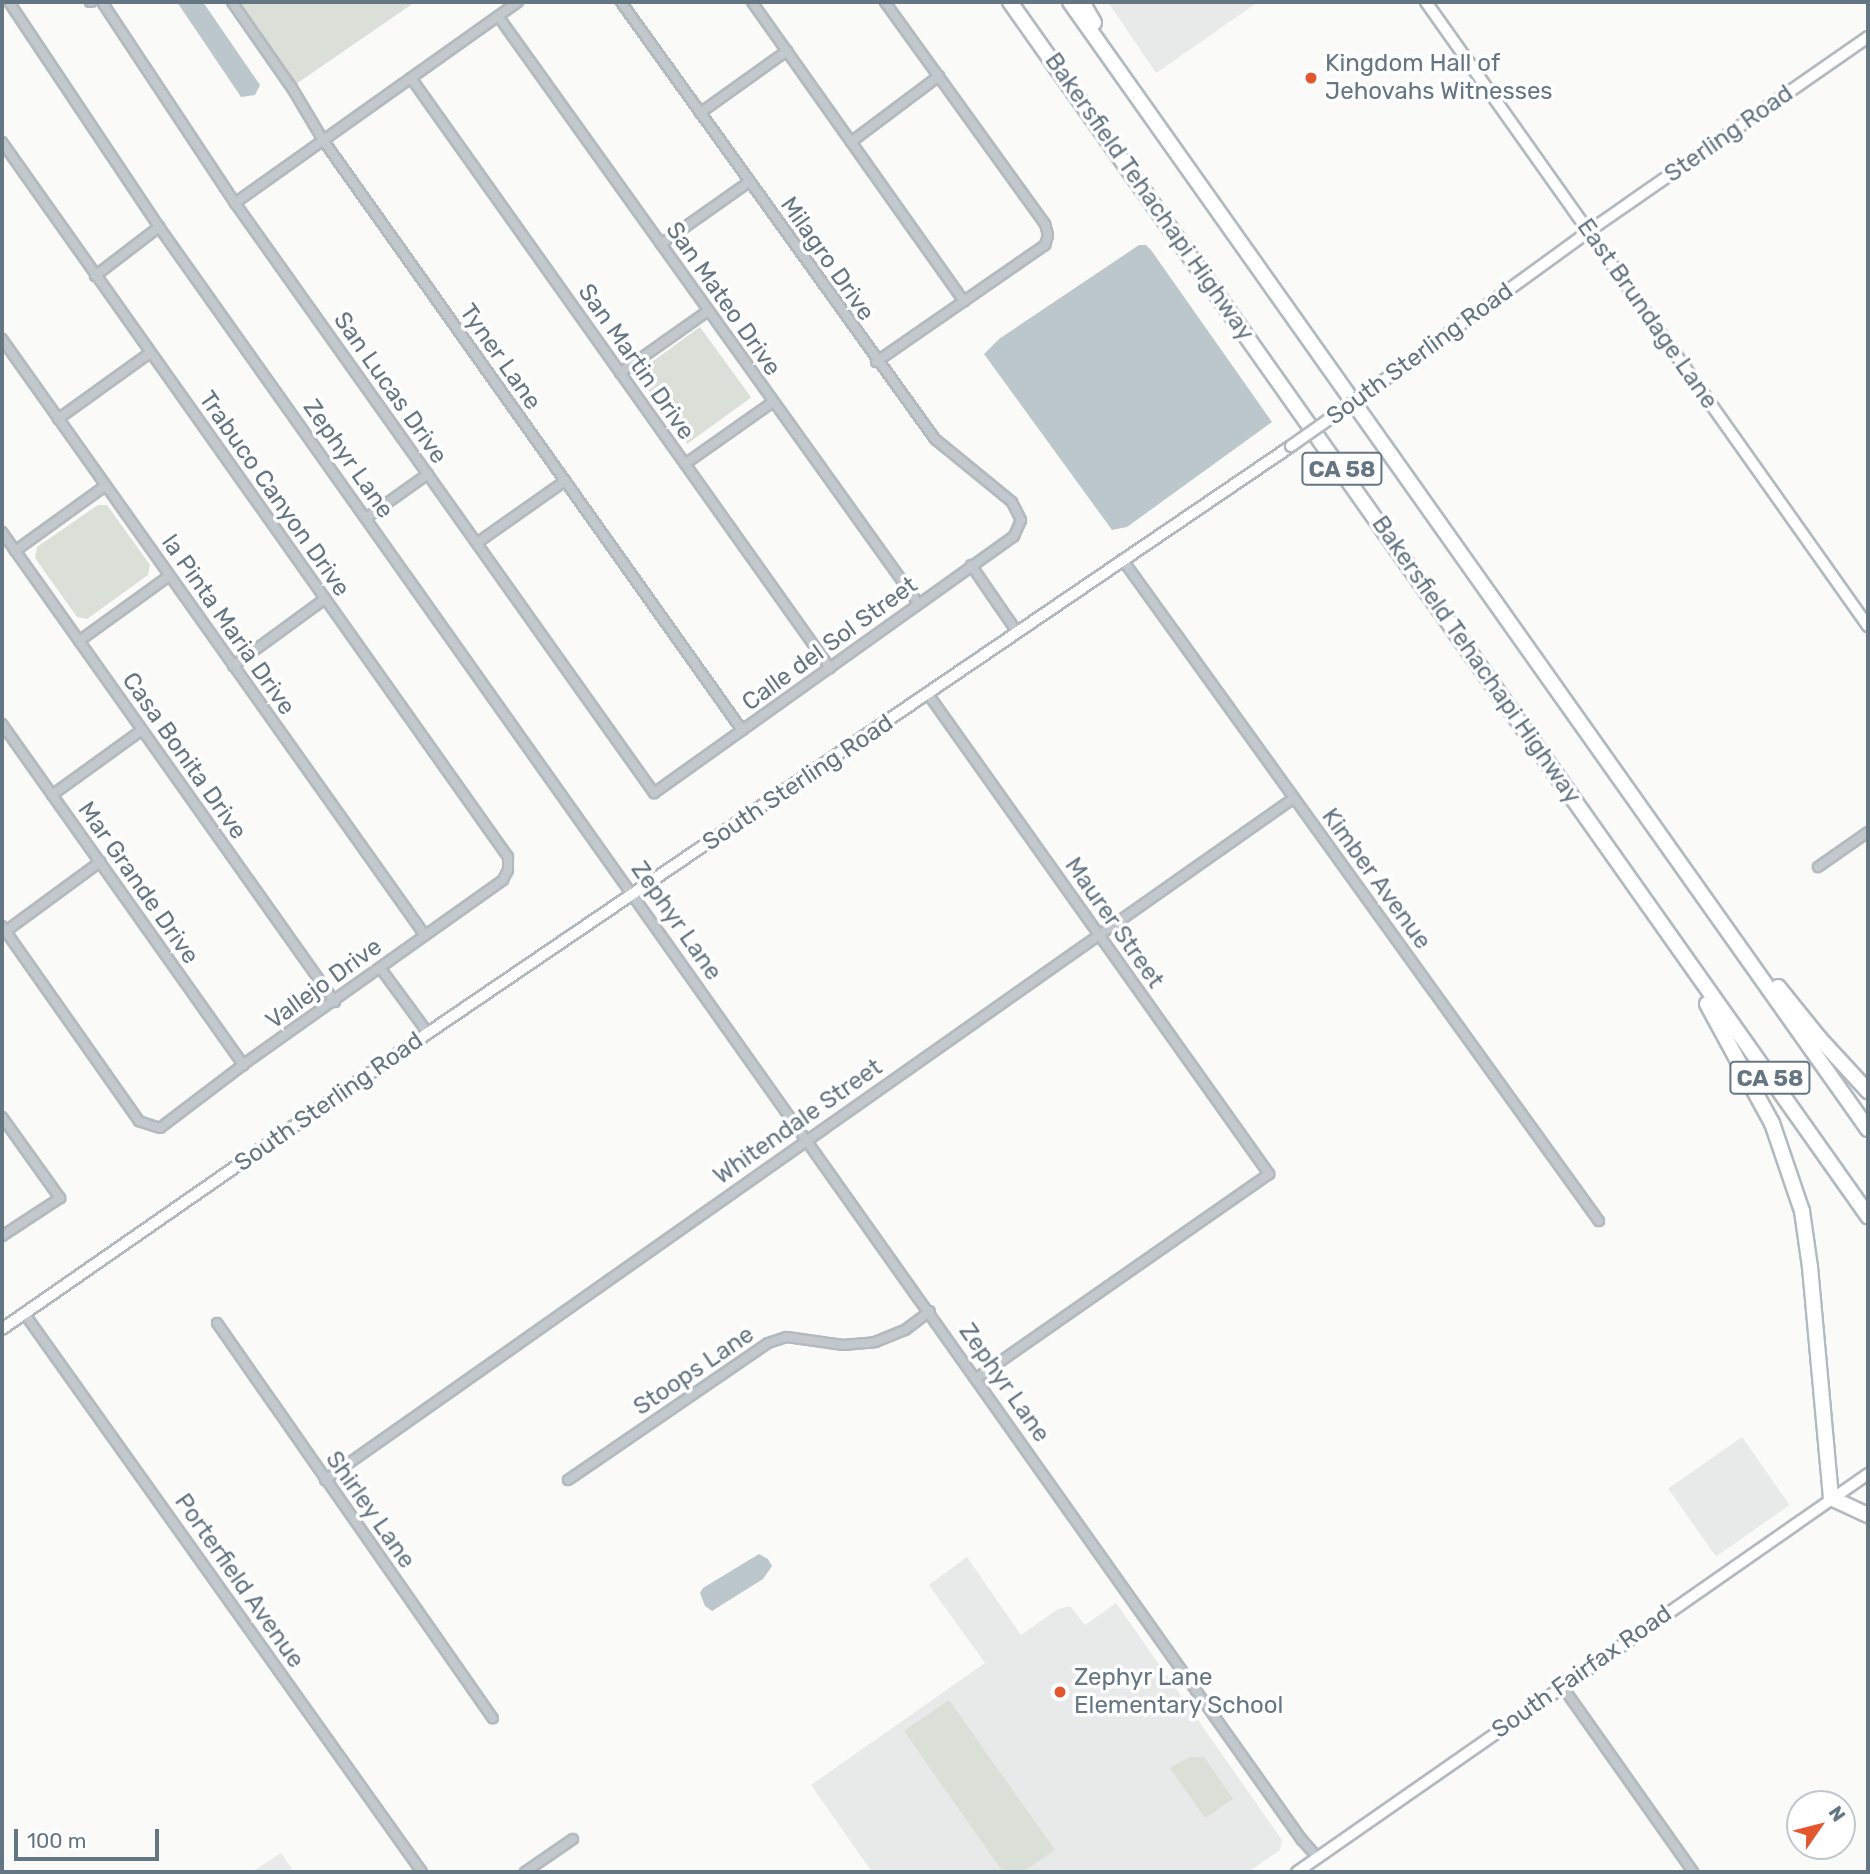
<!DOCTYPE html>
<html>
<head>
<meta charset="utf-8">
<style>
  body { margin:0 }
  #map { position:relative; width:1870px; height:1874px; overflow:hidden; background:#fafaf8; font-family:Rubik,sans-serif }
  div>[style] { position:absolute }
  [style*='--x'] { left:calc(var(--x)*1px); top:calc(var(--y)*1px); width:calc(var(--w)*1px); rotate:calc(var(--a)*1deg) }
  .built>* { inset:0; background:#e8e9e9; transform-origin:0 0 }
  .green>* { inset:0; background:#dadfd7; transform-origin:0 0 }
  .water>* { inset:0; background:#bbc7cb }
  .roads { filter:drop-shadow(2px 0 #b3babf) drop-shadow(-2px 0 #b3babf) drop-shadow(0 2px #b3babf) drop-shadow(0 -2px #b3babf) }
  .street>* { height:8px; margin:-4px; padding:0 4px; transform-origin:4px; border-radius:4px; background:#c3c8cc }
  .secondary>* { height:10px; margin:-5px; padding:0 5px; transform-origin:5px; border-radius:5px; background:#fff }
  .highway>* { height:14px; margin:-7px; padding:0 7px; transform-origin:7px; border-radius:7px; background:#fff }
  .bridges { filter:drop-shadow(2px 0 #b3babf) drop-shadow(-2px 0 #b3babf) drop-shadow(0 2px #b3babf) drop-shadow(0 -2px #b3babf) }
  .secondary-bridge>* { height:10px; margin:-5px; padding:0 5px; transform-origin:5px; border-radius:5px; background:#fff }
  .dots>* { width:19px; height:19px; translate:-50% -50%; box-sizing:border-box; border:4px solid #fff; border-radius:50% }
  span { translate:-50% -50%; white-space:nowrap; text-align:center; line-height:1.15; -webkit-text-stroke:7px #fff; paint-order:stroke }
  .shield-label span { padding:2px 5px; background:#fff; border:2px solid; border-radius:5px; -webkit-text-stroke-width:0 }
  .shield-label { font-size:23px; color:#657683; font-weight:700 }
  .poi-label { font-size:24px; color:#657683 }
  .left { translate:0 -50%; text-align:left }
  .street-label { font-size:24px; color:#657683 }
  .frame { position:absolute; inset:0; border:4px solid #657683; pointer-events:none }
  .north { position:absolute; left:1786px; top:1790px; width:70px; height:70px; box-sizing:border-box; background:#fff; border:2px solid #c1c8cd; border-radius:50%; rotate:55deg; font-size:19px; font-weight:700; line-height:28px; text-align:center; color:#657683 }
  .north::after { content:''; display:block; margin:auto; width:24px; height:32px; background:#e4572e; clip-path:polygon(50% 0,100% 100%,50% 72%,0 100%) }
  .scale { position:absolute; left:14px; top:1829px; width:145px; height:32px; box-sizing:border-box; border:4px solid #657683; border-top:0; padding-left:9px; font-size:21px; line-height:24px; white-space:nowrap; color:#657683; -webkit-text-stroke:5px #fff; paint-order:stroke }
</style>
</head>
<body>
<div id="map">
  <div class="built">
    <div style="clip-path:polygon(1108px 2px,1258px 2px,1156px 73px)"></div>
    <div style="left:1742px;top:1437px;width:83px;height:90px;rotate:55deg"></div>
    <div style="clip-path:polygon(967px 1557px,1021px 1635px,1058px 1609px,1070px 1606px,1085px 1625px,1116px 1603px,1282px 1840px,1280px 1850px,1248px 1872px,872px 1872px,811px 1785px,985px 1663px,929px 1585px)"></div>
    <div style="clip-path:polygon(281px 1853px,294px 1872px,252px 1872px)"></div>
  </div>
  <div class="green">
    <div style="clip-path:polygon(236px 2px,415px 2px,296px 84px)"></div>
    <div style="left:700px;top:327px;width:87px;height:79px;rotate:54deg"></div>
    <div style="clip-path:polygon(98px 505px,107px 505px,150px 565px,148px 575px,87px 619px,77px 617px,35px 558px,37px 547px)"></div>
    <div style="clip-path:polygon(949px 1700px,1055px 1850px,1022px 1872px,1003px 1872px,904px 1731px)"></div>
    <div style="clip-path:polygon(1204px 1757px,1233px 1799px,1205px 1818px,1170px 1768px,1190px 1757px)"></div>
  </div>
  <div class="water">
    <div style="clip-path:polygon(177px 2px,203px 2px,260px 85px,255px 95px,241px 97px)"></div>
    <div style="clip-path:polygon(1139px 245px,1146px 245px,1151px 250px,1272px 422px,1127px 527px,1112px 530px,984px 354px,999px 339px)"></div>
    <div style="clip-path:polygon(759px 1554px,768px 1559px,772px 1566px,763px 1579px,712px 1611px,705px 1606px,700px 1593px,703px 1588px)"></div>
  </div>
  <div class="roads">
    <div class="street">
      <div style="--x:9;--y:2;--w:270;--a:56.3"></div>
      <div style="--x:159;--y:227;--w:1977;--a:54.68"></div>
      <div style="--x:1302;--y:1840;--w:24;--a:48"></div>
      <div style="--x:90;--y:2;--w:1;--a:0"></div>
      <div style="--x:102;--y:2;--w:241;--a:56.5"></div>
      <div style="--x:235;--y:203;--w:724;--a:54.62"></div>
      <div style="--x:654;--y:793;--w:442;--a:-35.5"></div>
      <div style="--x:1014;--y:536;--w:17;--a:-66"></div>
      <div style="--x:1021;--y:520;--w:20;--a:-117"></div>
      <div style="--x:1012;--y:502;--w:99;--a:-140.7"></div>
      <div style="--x:935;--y:439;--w:538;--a:-125.7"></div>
      <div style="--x:232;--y:2;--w:105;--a:55.1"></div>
      <div style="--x:292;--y:88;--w:61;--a:59.2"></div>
      <div style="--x:323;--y:140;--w:724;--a:54.62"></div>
      <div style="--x:752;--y:2;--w:367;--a:54.7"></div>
      <div style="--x:498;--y:16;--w:722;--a:54.42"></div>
      <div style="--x:411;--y:78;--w:724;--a:54.62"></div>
      <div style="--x:700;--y:113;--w:107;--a:-35.5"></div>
      <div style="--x:2;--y:142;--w:876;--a:54.71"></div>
      <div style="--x:508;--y:857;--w:13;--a:90"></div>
      <div style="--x:508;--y:870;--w:11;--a:117"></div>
      <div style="--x:503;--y:880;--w:319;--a:144.6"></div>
      <div style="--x:243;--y:1065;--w:104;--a:142.8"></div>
      <div style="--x:160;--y:1128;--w:22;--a:-162"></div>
      <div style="--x:139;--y:1121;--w:238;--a:-125.1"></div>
      <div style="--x:851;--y:142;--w:110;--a:-36.9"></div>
      <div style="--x:235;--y:203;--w:347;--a:-35.4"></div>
      <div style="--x:661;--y:244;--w:108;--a:-35.2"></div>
      <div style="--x:95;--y:276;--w:81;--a:-37.4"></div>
      <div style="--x:2;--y:339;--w:729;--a:54.65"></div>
      <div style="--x:876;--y:362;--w:206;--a:-34.7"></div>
      <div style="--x:1045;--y:245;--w:10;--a:-73"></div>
      <div style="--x:1048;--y:235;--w:11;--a:-105"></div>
      <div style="--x:1045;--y:224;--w:274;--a:-125.8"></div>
      <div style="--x:620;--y:373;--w:108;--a:-35.2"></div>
      <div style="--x:58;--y:419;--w:113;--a:-35.7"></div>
      <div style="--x:685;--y:464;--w:108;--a:-35.2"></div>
      <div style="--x:366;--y:518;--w:76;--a:-35.4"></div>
      <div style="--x:2;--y:532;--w:576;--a:54.68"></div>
      <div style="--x:477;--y:543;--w:108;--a:-35.2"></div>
      <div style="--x:15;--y:551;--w:111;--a:-35.8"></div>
      <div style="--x:1122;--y:559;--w:816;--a:54.23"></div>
      <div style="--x:971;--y:565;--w:81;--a:55.5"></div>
      <div style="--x:79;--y:641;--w:111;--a:-35.8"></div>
      <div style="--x:233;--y:666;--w:114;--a:-36.1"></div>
      <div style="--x:928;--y:694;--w:589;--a:54.61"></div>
      <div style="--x:1269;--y:1174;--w:356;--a:145.1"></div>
      <div style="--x:2;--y:724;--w:418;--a:54.7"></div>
      <div style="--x:52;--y:795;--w:111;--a:-35.8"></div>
      <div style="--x:1818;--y:867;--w:61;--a:-35"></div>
      <div style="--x:6;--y:931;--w:117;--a:-36.3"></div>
      <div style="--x:381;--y:969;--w:79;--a:53.7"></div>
      <div style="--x:2;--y:1117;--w:100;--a:54.4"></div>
      <div style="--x:60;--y:1198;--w:69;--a:146.8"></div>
      <div style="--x:24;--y:1313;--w:686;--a:54.55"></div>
      <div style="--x:217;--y:1323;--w:482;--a:55.1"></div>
      <div style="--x:325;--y:1480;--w:1185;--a:-35.14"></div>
      <div style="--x:568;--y:1480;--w:242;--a:-34.4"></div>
      <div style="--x:768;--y:1343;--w:20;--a:-18"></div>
      <div style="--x:787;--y:1337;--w:57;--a:8.1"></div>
      <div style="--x:843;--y:1345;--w:32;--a:-5"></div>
      <div style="--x:875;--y:1342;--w:32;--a:-22"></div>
      <div style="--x:905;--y:1330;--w:31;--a:-37"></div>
      <div style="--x:1562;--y:1686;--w:228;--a:54.8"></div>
      <div style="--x:525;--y:1872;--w:58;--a:-34.5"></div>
    </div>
    <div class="secondary">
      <div style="--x:1426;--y:2;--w:765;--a:54.69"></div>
      <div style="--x:1376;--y:386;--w:263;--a:-36"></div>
      <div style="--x:1589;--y:231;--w:340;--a:-34.8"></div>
      <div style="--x:2;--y:1329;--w:519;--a:-34.79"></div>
      <div style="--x:428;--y:1033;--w:1044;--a:-34.22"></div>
      <div style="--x:1297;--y:1872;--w:696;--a:-34.88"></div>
    </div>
    <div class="highway">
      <div style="--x:1010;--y:2;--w:1487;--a:54.75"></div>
      <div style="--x:1070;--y:2;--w:1381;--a:54.7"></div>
      <div style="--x:1082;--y:2;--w:24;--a:60"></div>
      <div style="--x:1778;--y:987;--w:67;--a:51.1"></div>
      <div style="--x:1820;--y:1039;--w:71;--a:47.3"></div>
      <div style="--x:1707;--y:1004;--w:136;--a:61.4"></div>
      <div style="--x:1772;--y:1123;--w:93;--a:71.2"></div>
      <div style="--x:1802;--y:1211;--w:57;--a:81.9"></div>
      <div style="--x:1810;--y:1267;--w:232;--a:84.8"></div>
      <div style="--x:1831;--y:1498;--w:41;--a:24.7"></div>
    </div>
  </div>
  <div class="bridges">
    <div class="secondary-bridge">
      <div style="--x:1291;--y:446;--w:104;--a:-35.2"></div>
    </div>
  </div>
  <div class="dots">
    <div style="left:1311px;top:78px;background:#e4572e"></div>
    <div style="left:1060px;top:1692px;background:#e4572e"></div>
  </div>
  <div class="shield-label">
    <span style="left:1342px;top:469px">CA 58</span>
    <span style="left:1770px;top:1078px">CA 58</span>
  </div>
  <div class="poi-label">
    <span class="left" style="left:1325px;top:78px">Kingdom Hall of<br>Jehovahs Witnesses</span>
    <span class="left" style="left:1074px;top:1692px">Zephyr Lane<br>Elementary School</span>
  </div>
  <div class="street-label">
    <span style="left:1729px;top:134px;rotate:-35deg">Sterling Road</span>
    <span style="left:1149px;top:197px;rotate:55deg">Bakersfield Tehachapi Highway</span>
    <span style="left:827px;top:259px;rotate:55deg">Milagro Drive</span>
    <span style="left:723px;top:299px;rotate:55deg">San Mateo Drive</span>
    <span style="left:1647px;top:314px;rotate:55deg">East Brundage Lane</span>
    <span style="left:1420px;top:354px;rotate:-36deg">South Sterling Road</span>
    <span style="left:500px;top:357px;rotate:55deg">Tyner Lane</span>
    <span style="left:636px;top:362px;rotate:55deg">San Martin Drive</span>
    <span style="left:390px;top:388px;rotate:55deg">San Lucas Drive</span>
    <span style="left:348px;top:459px;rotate:55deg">Zephyr Lane</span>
    <span style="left:274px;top:494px;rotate:55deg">Trabuco Canyon Drive</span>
    <span style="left:228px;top:625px;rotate:55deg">la Pinta Maria Drive</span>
    <span style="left:830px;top:644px;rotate:-36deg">Calle del Sol Street</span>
    <span style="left:1476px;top:660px;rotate:55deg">Bakersfield Tehachapi Highway</span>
    <span style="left:184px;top:756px;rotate:55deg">Casa Bonita Drive</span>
    <span style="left:798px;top:783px;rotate:-34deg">South Sterling Road</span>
    <span style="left:1376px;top:879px;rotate:54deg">Kimber Avenue</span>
    <span style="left:138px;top:883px;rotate:55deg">Mar Grande Drive</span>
    <span style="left:676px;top:921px;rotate:55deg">Zephyr Lane</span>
    <span style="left:1114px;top:923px;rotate:55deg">Maurer Street</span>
    <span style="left:324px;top:984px;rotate:-36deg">Vallejo Drive</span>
    <span style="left:329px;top:1102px;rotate:-35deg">South Sterling Road</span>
    <span style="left:798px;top:1122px;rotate:-35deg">Whitendale Street</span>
    <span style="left:694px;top:1371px;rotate:-34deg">Stoops Lane</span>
    <span style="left:1004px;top:1383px;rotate:55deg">Zephyr Lane</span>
    <span style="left:370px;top:1510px;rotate:55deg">Shirley Lane</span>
    <span style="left:239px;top:1581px;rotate:55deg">Porterfield Avenue</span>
    <span style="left:1582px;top:1672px;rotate:-35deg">South Fairfax Road</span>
  </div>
  <div class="frame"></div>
  <div class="north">N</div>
  <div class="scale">100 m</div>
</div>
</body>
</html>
